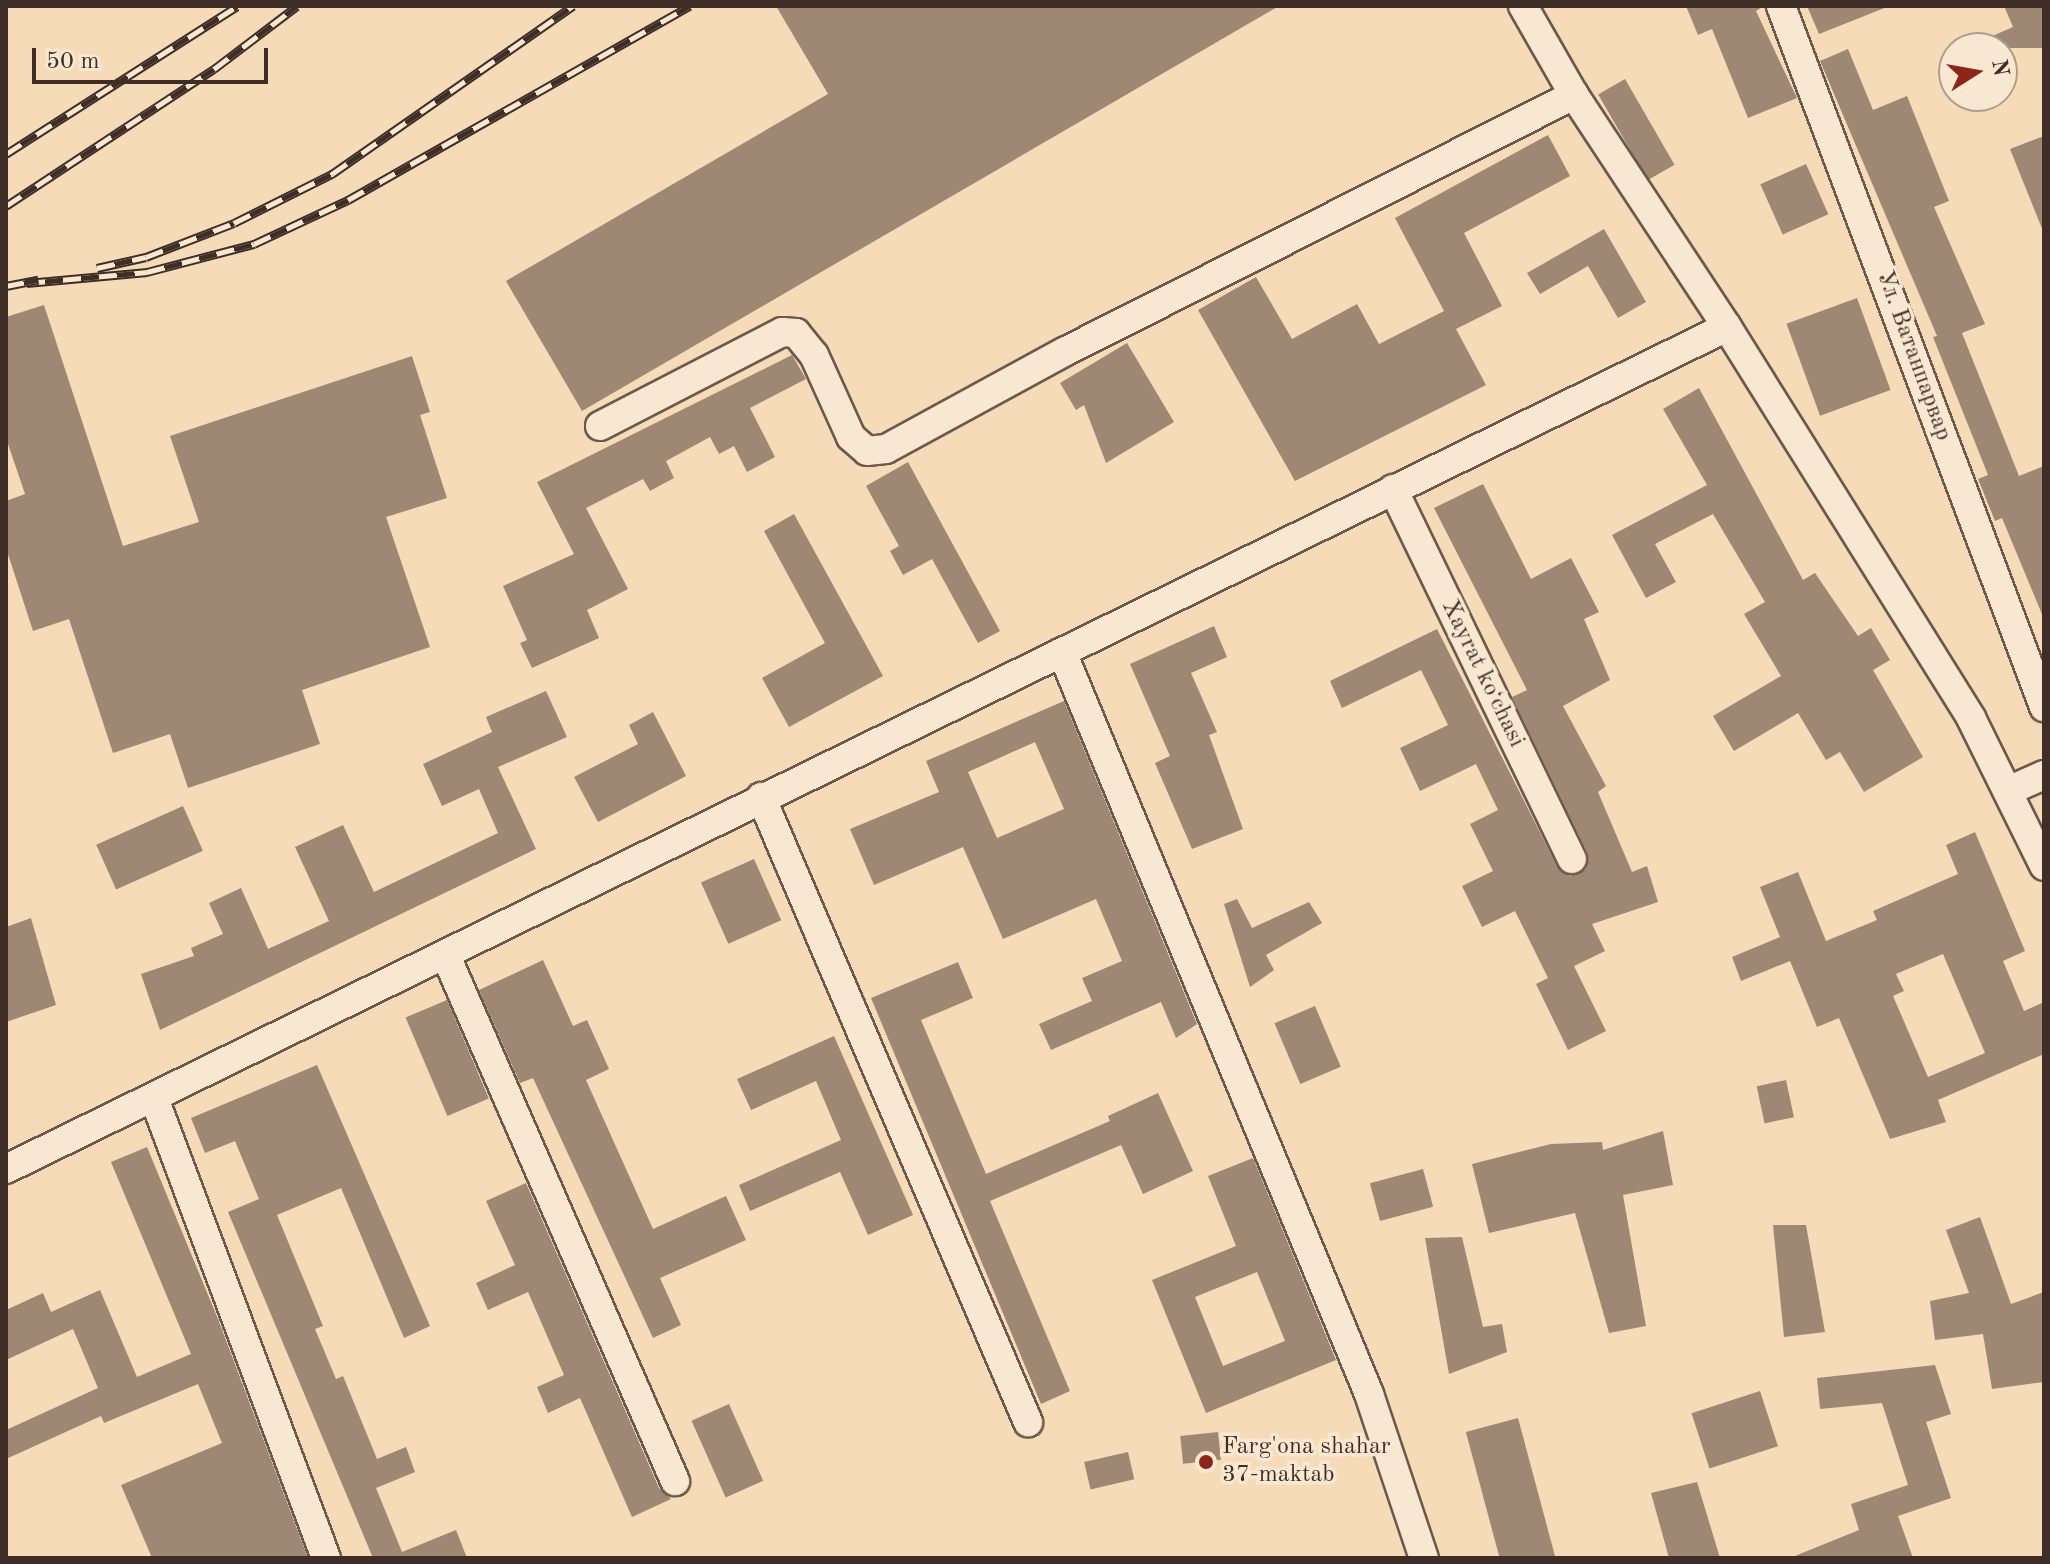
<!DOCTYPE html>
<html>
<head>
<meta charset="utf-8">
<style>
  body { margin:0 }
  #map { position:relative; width:2050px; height:1564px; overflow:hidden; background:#f5dbb8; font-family:"Old Standard TT",serif }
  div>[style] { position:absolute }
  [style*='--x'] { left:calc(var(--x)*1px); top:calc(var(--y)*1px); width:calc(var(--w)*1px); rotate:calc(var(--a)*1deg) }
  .building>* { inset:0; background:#9e8873; transform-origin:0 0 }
  .roads { filter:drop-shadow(2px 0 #6c594c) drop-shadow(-2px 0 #6c594c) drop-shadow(0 2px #6c594c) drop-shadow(0 -2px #6c594c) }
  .street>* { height:28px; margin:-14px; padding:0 14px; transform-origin:14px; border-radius:14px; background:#f8e8d1 }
  .rail>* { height:9px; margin-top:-4.5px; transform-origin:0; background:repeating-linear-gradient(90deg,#f8e8d1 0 18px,#3f2e28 0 36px); box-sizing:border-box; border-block:2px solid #3f2e28 }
  .dots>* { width:22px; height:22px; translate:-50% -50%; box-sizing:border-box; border:4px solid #f8e8d1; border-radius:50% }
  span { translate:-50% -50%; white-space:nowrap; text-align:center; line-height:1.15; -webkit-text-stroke:7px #f8e8d1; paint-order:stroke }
  .street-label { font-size:24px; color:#3f2e28 }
  .poi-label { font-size:24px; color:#3f2e28 }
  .left { translate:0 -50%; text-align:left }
  .frame { position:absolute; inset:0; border:8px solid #3f2e28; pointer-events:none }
  .north { position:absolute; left:1938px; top:32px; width:80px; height:80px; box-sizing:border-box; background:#f8e8d1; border:2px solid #ae9e8d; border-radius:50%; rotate:79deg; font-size:22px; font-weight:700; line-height:32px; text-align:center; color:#3f2e28 }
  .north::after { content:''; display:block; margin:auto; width:28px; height:36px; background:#8f2418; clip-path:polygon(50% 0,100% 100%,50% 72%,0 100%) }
  .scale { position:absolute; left:32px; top:48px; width:236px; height:36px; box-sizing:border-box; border:4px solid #3f2e28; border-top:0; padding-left:10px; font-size:24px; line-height:28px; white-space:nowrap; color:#3f2e28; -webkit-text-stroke:6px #f8e8d1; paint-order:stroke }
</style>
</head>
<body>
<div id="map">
  <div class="building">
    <div style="clip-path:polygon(776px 6px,1279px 6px,582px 411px,506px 281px,828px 94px)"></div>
    <div style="clip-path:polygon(1686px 6px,1764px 6px,1756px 11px,1797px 98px,1748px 118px,1712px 29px,1698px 35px)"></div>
    <div style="clip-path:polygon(1807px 6px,1886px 6px,1887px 7px,1819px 34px)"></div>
    <div style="clip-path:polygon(2004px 6px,2044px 6px,2044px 48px,1965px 48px,2013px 27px)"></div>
    <div style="clip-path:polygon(1848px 49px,1873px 110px,1907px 96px,1949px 201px,1934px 207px,1985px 324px,1962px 333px,2019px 476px,2044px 466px,2044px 619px,2002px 518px,1995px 521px,1978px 479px,1988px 475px,1933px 337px,1937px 336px,1820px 61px)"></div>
    <div style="left:1625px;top:79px;width:99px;height:31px;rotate:60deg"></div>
    <div style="clip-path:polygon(1548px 135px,1570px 176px,1464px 233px,1502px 306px,1456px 329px,1486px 385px,1295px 481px,1198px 310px,1256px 277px,1292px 339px,1357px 304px,1379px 344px,1444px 311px,1395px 218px)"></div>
    <div style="clip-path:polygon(2044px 136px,2044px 231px,2043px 231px,2010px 149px)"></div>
    <div style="left:1806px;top:164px;width:55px;height:50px;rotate:66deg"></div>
    <div style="clip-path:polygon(1604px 229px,1646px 302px,1618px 318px,1588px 266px,1540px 294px,1527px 273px)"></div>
    <div style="left:1857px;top:298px;width:98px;height:75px;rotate:70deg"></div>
    <div style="clip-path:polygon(44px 305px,123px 546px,199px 522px,170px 436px,412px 356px,430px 412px,420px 415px,447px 498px,386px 517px,430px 647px,302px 690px,320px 744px,188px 788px,170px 734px,113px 753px,69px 619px,33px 631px,6px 548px,6px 501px,25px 494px,6px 438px,6px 317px)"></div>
    <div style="clip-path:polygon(1127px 343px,1174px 422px,1106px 463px,1084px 405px,1076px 410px,1060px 383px)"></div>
    <div style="clip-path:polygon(792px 355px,806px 379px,750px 408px,775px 457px,747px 472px,734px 446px,719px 454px,710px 437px,666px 461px,674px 478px,650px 491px,643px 479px,586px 508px,628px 589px,587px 610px,599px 638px,532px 668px,520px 643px,527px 640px,503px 586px,574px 554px,537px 482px)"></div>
    <div style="clip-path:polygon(1699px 388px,1803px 580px,1815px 573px,1858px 636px,1871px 628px,1890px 660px,1873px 670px,1923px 757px,1864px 792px,1840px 752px,1826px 760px,1798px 713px,1734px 751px,1713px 716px,1781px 676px,1744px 614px,1765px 602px,1713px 514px,1655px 544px,1676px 582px,1646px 598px,1612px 535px,1707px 485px,1663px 409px)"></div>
    <div style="clip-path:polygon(908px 462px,1000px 631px,978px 643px,932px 559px,903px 575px,890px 551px,899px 546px,866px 486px)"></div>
    <div style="clip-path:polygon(1483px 484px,1531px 579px,1571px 558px,1599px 612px,1584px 619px,1610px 680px,1563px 706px,1606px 786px,1598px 792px,1632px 872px,1647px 866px,1658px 902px,1592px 924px,1605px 951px,1574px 966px,1606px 1031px,1568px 1050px,1536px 984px,1548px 978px,1515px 911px,1482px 927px,1462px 886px,1493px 871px,1470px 824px,1498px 810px,1476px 764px,1420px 791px,1400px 748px,1448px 725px,1421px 670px,1342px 708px,1330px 681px,1437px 629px,1557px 866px,1570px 876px,1586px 869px,1587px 852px,1512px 697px,1527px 690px,1434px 508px)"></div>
    <div style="clip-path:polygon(794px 514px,883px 676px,789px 727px,762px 678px,825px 643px,764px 531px)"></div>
    <div style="clip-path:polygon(1214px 626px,1227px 657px,1191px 673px,1217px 732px,1209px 735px,1243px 829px,1192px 849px,1155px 763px,1170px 756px,1130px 664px)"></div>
    <div style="clip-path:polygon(546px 691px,567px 737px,498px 767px,536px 849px,160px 1030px,141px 974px,194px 956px,191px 948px,223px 934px,209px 903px,241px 888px,268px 949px,329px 921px,295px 847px,343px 825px,374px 892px,498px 833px,479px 789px,442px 806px,423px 764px,492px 732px,486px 717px)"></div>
    <div style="clip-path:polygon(evenodd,1064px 701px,1197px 1024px,1176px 1038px,1161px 1002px,1051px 1050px,1039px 1024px,1092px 1001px,1082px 978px,1122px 961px,1096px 899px,1003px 939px,963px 847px,874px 885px,850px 829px,939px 792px,926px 761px,1064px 701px,1035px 742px,1064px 809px,997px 838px,968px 772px,1035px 742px)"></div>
    <div style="clip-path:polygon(653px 712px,686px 776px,598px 822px,574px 777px,638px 744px,629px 725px)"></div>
    <div style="left:183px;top:806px;width:49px;height:95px;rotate:66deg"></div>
    <div style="clip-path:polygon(evenodd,1975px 832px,2025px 951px,2003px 961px,2024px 1011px,2044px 1002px,2044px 1054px,1938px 1100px,1946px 1122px,1890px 1139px,1839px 1018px,1817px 1027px,1790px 961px,1741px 981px,1732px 957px,1780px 937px,1760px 887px,1798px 872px,1826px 941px,1877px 920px,1873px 911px,1958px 874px,1946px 845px,1975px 832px,1943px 954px,1985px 1053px,1928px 1077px,1893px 996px,1904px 991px,1896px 974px,1943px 954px)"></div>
    <div style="left:754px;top:859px;width:67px;height:58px;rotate:66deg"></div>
    <div style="clip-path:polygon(1237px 899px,1252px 928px,1309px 902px,1322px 923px,1266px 955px,1274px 970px,1250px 987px,1224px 904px)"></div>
    <div style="clip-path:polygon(31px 918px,56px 1005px,6px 1022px,6px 927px)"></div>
    <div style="clip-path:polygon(543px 960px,573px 1026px,587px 1020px,609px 1069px,586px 1080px,653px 1229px,726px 1196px,746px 1240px,660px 1278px,681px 1325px,653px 1338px,533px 1078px,520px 1083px,479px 990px)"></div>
    <div style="clip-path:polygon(958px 962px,973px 998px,921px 1020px,986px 1174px,1110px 1121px,1108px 1116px,1158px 1093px,1193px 1171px,1143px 1194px,1121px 1145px,990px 1201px,1070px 1391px,1041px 1404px,871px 998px)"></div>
    <div style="left:447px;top:1000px;width:107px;height:45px;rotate:67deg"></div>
    <div style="left:1315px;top:1006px;width:66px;height:44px;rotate:67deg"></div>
    <div style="clip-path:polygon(834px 1036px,913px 1215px,868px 1235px,840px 1172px,750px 1211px,739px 1185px,841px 1140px,816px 1081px,751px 1110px,737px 1079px)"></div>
    <div style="clip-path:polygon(317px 1065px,430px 1326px,404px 1338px,341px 1188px,277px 1215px,323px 1326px,315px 1329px,336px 1379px,343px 1376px,377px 1459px,406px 1447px,415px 1472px,376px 1488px,402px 1552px,456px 1530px,467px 1558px,373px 1558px,228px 1212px,259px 1199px,235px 1141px,205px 1153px,191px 1118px)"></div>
    <div style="left:1786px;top:1080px;width:38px;height:30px;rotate:78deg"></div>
    <div style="clip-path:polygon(1663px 1131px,1673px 1185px,1623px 1195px,1646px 1326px,1609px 1333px,1575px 1213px,1489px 1233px,1472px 1164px,1551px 1144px,1602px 1142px,1603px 1150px)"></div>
    <div style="clip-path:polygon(147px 1147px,218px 1319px,308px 1558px,152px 1558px,121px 1485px,222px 1443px,198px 1384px,104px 1423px,101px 1416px,6px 1459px,6px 1430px,98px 1388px,73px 1329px,6px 1360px,6px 1310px,43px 1293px,51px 1312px,100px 1290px,137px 1377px,191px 1354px,111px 1162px)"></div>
    <div style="clip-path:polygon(evenodd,1253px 1158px,1336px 1360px,1206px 1413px,1152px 1280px,1236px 1246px,1208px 1176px,1253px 1158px,1257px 1272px,1285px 1341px,1223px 1366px,1195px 1297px,1257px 1272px)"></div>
    <div style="left:1423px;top:1169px;width:39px;height:55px;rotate:75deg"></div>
    <div style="clip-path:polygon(526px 1183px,659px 1488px,671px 1499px,632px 1517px,580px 1398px,548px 1413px,537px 1387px,564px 1375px,528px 1292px,488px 1310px,476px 1283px,515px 1265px,486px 1201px)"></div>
    <div style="clip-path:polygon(1980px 1217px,2011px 1304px,2044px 1292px,2044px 1382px,1992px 1389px,1983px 1334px,1935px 1340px,1930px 1301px,1969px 1293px,1946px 1230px)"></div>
    <div style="clip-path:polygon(1773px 1225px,1806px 1225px,1825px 1332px,1784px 1337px)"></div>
    <div style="clip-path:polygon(1462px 1237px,1483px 1327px,1502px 1324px,1507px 1352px,1449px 1374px,1425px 1238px)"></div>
    <div style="clip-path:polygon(1935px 1365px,1951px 1414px,1926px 1422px,1951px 1498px,1898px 1516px,1913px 1558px,1790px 1558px,1859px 1530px,1851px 1504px,1908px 1485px,1882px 1403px,1820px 1409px,1817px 1378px)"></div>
    <div style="left:1760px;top:1391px;width:58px;height:72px;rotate:72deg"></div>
    <div style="left:729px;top:1404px;width:84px;height:41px;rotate:66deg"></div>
    <div style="left:1518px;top:1418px;width:145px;height:54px;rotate:75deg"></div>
    <div style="left:1218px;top:1432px;width:28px;height:38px;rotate:84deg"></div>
    <div style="left:1128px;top:1452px;width:28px;height:45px;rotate:77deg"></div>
    <div style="clip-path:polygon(1697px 1482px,1720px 1558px,1669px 1558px,1651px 1493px)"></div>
  </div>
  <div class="roads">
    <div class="street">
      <div style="--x:1523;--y:6;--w:103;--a:60.2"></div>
      <div style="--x:1574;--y:95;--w:278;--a:56.6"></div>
      <div style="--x:1727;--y:327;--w:461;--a:58"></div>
      <div style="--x:1971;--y:718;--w:165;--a:63.7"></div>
      <div style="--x:1781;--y:6;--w:749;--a:69.43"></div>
      <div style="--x:600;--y:426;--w:205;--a:-27.3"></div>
      <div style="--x:782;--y:332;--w:14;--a:4"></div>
      <div style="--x:796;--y:333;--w:28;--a:51"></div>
      <div style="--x:814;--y:355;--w:90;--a:65.7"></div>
      <div style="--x:851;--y:437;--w:21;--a:41"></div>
      <div style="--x:867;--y:451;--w:19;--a:-6"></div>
      <div style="--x:886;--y:449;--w:205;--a:-28.6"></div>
      <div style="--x:1066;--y:351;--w:569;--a:-26.75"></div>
      <div style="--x:1393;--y:489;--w:411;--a:64.2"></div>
      <div style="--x:1062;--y:652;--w:803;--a:67.52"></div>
      <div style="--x:1369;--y:1394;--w:173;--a:71.5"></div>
      <div style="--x:2008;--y:791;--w:39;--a:-24"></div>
      <div style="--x:761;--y:797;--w:680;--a:66.87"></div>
      <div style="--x:446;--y:956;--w:573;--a:66.43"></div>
      <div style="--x:154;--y:1098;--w:491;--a:69.5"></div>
      <div style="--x:6;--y:1169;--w:1916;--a:-26.07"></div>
    </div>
  </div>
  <div class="rail">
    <div style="--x:6;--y:154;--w:274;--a:-32.6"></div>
    <div style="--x:6;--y:206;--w:249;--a:-33.4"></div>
    <div style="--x:214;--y:69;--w:104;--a:-37.2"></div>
    <div style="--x:97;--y:268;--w:50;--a:-12.7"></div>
    <div style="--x:146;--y:257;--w:94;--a:-21.1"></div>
    <div style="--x:234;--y:223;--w:110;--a:-26.6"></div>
    <div style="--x:332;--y:174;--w:294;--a:-34.9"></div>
    <div style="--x:27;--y:283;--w:121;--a:-5.2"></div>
    <div style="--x:147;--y:272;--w:111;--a:-14.7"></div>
    <div style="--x:254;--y:244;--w:104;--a:-25.1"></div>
    <div style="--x:348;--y:200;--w:393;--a:-29.6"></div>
    <div style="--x:6;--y:286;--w:33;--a:-11"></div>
  </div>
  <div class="dots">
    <div style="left:1206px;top:1462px;background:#8f2418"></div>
  </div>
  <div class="street-label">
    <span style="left:1913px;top:356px;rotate:70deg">Ул. Ватанпарвар</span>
    <span style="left:1482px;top:674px;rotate:64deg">Xayrat koʻchasi</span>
  </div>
  <div class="poi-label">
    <span class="left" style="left:1222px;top:1462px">Farg'ona shahar<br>37-maktab</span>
  </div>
  <div class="frame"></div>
  <div class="north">N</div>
  <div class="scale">50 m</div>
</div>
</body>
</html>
